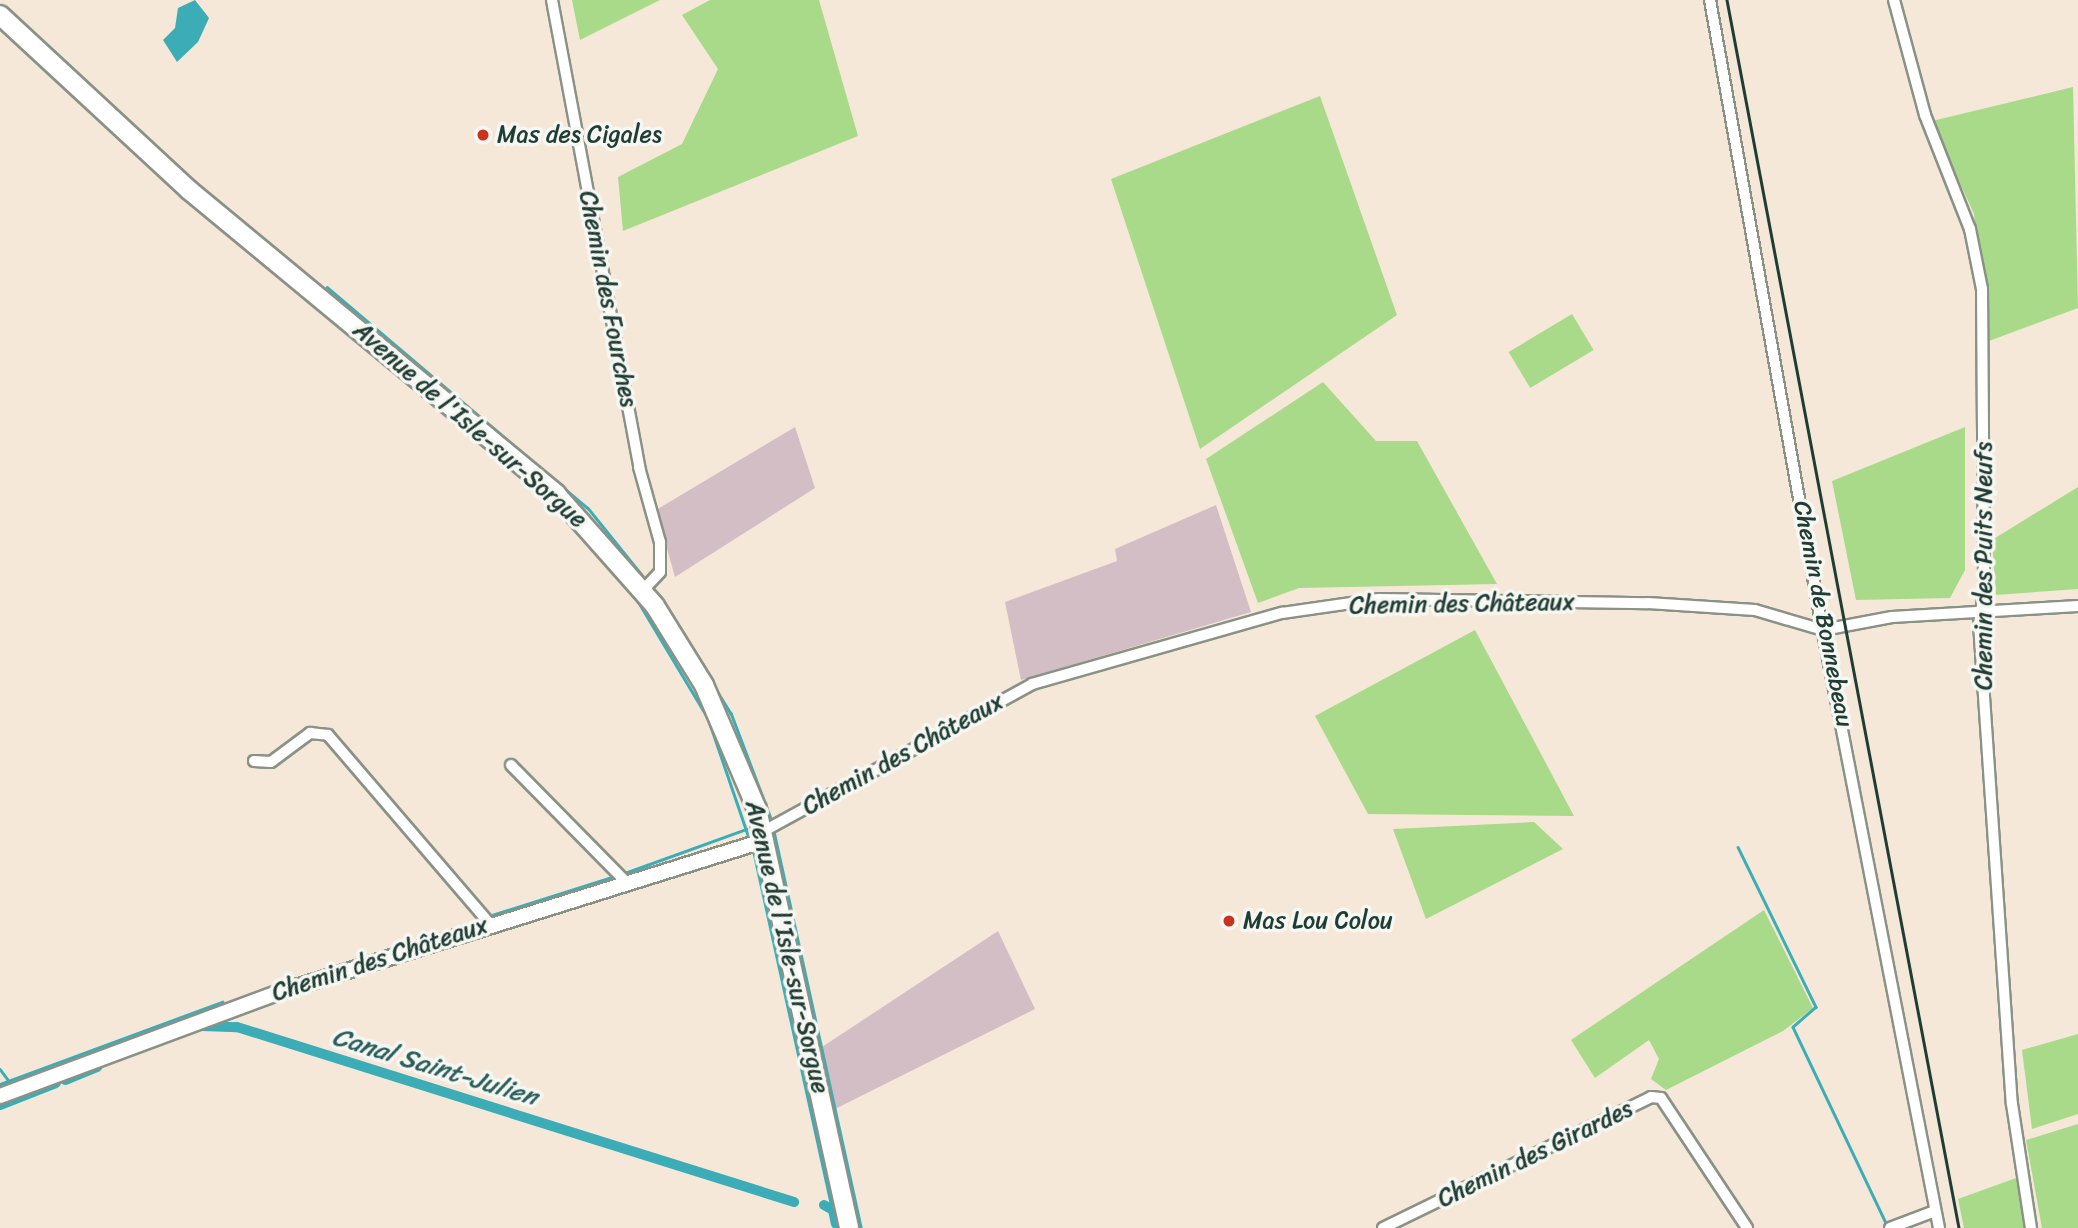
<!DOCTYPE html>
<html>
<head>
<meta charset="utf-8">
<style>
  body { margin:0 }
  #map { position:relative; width:2078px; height:1228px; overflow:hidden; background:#f5e8d8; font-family:Sriracha,sans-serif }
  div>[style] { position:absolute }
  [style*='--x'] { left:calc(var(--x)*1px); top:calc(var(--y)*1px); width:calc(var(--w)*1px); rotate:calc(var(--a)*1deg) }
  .industrial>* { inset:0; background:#d2bec4 }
  .green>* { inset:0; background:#a9da89; transform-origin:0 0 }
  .water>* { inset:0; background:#3cadb6 }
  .stream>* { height:2.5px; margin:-1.25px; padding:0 1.25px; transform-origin:1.25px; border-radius:1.25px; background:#3cadb6 }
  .canal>* { height:10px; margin:-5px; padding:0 5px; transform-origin:5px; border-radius:5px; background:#3cadb6 }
  .roads { filter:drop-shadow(2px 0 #8a9286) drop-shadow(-2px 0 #8a9286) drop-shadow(0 2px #8a9286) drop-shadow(0 -2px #8a9286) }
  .minor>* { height:10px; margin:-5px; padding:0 5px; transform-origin:5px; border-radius:5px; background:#fff }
  .tertiary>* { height:14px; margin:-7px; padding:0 7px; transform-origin:7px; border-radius:7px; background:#fff }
  .primary>* { height:18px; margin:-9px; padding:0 9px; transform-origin:9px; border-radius:9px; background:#fff }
  .rail>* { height:2.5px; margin:-1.25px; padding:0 1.25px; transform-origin:1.25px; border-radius:1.25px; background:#1f3d34 }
  .dots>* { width:19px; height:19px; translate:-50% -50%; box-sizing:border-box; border:4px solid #f6f6f2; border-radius:50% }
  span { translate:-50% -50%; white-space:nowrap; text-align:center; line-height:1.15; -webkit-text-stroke:7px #f6f6f2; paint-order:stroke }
  .poi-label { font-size:24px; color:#1f3d34 }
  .left { translate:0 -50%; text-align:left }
  .street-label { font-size:24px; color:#1f3d34 }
  .water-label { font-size:26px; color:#285f5b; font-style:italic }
</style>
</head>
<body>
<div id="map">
  <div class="industrial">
    <div style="clip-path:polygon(795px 427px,815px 488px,675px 577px,656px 510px)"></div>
    <div style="clip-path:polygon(1216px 505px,1251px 612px,1021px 680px,1005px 602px,1117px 561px,1115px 549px)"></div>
    <div style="clip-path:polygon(998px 931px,1035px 1009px,833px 1110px,822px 1047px)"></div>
  </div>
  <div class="green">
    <div style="clip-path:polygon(572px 0,660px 0,580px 40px)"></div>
    <div style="clip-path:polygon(710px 0,819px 0,858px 136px,623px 231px,618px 177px,682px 144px,718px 69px,682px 15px)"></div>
    <div style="clip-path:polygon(2073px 87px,2078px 308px,1989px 341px,1974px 214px,1932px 121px)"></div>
    <div style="clip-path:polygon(1320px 96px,1397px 315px,1200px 449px,1111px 179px)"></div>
    <div style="left:1572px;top:314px;width:42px;height:74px;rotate:59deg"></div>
    <div style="clip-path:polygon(1323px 382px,1376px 441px,1417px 441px,1497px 584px,1299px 588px,1258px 603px,1206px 459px)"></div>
    <div style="clip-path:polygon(1965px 427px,1965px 570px,1950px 598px,1856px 600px,1832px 481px)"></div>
    <div style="clip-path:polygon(2078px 487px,2078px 589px,1996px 595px,1992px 540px)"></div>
    <div style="clip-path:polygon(1475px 630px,1574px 816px,1368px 814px,1315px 716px)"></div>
    <div style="clip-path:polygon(1534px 822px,1563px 849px,1426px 919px,1393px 829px)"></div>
    <div style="clip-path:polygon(1764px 910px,1813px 1008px,1783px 1031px,1666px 1090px,1651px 1079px,1659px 1059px,1649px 1040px,1595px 1078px,1571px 1040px)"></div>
    <div style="clip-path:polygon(2078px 1034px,2078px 1114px,2032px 1129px,2022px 1050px)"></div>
    <div style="clip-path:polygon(2078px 1124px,2078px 1228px,2042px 1228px,2026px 1140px)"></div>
    <div style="clip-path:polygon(2016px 1178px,2026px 1228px,1964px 1228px,1958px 1199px)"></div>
  </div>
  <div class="water">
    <div style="clip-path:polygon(195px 0,209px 18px,198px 42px,177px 62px,163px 40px,175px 28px,178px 8px)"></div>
  </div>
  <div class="stream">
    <div style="--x:0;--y:27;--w:224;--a:42.7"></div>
    <div style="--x:327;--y:287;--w:342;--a:40.3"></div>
    <div style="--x:588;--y:508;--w:94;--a:51.1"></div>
    <div style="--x:506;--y:464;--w:76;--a:41.8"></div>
    <div style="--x:635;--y:596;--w:142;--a:59.1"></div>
    <div style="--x:708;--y:718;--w:127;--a:71.1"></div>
    <div style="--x:712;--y:683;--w:36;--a:58"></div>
    <div style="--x:731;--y:713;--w:116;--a:69.2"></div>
    <div style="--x:774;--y:831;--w:406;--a:77.6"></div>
    <div style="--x:1738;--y:847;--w:178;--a:64"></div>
    <div style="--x:1816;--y:1007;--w:30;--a:139"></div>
    <div style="--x:1793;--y:1027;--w:217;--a:64.6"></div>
    <div style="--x:753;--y:848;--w:369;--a:77.6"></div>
    <div style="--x:622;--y:874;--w:132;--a:-19.9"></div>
    <div style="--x:489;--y:916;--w:132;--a:-17.6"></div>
    <div style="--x:0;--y:1069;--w:15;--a:53"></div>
    <div style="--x:0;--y:1084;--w:237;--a:-20.3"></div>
  </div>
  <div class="canal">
    <div style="--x:202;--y:1026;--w:35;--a:2"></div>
    <div style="--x:237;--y:1027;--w:584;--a:17.44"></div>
    <div style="--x:65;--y:1080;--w:35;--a:-22"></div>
    <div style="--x:0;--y:1105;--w:60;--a:-21.4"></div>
    <div style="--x:824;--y:1205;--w:10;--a:29"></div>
    <div style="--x:833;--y:1210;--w:14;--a:78"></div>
  </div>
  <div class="roads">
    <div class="minor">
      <div style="--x:552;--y:0;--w:475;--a:79.4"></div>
      <div style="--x:639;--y:467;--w:78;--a:74.4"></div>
      <div style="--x:660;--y:542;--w:30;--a:90"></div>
      <div style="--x:660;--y:572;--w:25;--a:133"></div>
      <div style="--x:1710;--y:0;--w:632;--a:79.88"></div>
      <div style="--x:1821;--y:622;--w:617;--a:78.98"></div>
      <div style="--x:1894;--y:0;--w:119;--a:74.9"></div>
      <div style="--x:1925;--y:115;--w:123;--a:68.5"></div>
      <div style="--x:1970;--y:229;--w:61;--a:78.7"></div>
      <div style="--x:1982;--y:289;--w:304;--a:89.6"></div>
      <div style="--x:1984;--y:593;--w:30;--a:99"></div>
      <div style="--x:1979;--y:623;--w:482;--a:86.1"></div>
      <div style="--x:2012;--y:1104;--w:125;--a:81.3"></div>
      <div style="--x:254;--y:761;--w:17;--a:3"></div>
      <div style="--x:271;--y:762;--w:49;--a:-36.6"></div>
      <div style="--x:310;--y:733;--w:18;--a:6"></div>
      <div style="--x:328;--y:735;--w:248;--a:49.4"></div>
      <div style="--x:511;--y:765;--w:163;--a:45.5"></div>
      <div style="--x:764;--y:831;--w:306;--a:-28.7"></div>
      <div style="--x:1032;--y:684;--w:260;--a:-15.9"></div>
      <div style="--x:1282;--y:613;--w:98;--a:-8.2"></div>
      <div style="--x:1379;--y:599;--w:269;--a:0.9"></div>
      <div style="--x:1648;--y:603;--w:107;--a:3.7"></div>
      <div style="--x:1755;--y:610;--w:71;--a:16.4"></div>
      <div style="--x:1823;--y:630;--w:70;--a:-10.7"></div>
      <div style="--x:1892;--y:617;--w:186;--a:-3.4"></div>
      <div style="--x:1383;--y:1228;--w:298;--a:-26"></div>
      <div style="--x:1651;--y:1097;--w:10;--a:6"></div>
      <div style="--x:1661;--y:1098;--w:156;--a:56.5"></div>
      <div style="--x:1890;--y:1228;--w:48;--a:-20.7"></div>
    </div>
    <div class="tertiary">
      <div style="--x:0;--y:1096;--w:299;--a:-20.4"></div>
      <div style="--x:280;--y:992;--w:509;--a:-17.37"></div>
    </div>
    <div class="primary">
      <div style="--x:0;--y:15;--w:258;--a:42.8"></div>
      <div style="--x:189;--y:190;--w:477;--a:39.6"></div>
      <div style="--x:556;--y:494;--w:149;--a:48.5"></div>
      <div style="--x:655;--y:606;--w:93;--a:58.2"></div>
      <div style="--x:704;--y:685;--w:135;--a:66.9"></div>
      <div style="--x:757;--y:809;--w:429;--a:77.6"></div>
    </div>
  </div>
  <div class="rail">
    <div style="--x:1727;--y:0;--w:1250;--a:79.3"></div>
  </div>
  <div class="dots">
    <div style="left:483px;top:135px;background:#c8321e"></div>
    <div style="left:1229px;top:921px;background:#c8321e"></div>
  </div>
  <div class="poi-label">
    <span class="left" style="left:497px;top:135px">Mas des Cigales</span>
    <span class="left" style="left:1243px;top:921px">Mas Lou Colou</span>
  </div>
  <div class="street-label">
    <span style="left:608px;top:299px;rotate:79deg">Chemin des Fourches</span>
    <span style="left:470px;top:425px;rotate:41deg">Avenue de l'Isle-sur-Sorgue</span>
    <span style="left:1984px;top:566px;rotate:-90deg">Chemin des Puits Neufs</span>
    <span style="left:1462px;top:604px;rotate:-1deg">Chemin des Châteaux</span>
    <span style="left:1823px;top:614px;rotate:79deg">Chemin de Bonnebeau</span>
    <span style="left:903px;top:754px;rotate:-29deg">Chemin des Châteaux</span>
    <span style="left:787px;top:947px;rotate:77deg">Avenue de l'Isle-sur-Sorgue</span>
    <span style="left:380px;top:959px;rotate:-18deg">Chemin des Châteaux</span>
    <span style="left:1535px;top:1154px;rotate:-26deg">Chemin des Girardes</span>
  </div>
  <div class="water-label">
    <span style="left:435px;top:1067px;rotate:17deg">Canal Saint-Julien</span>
  </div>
</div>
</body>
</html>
